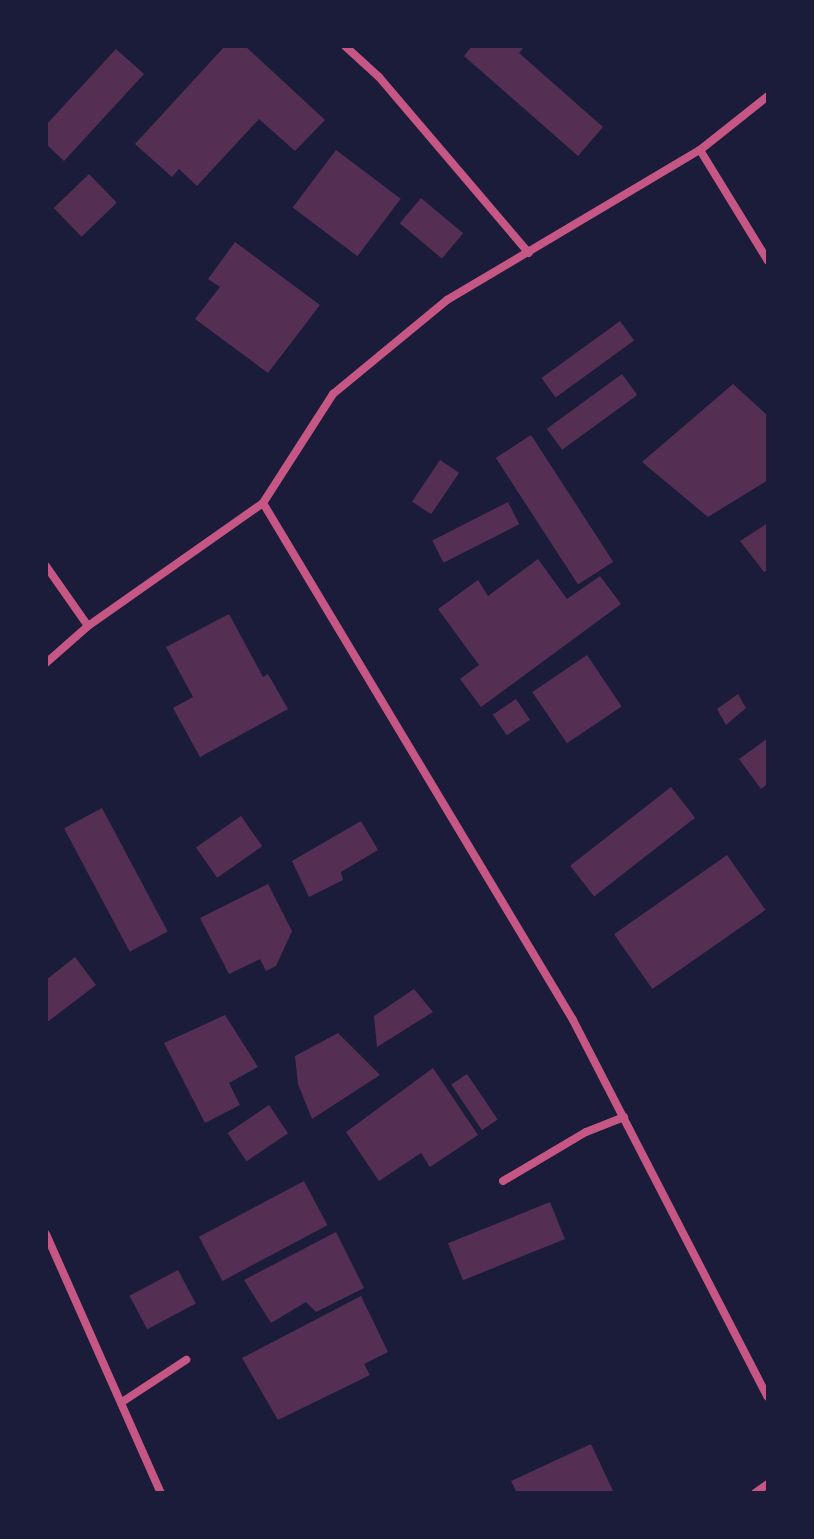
<!DOCTYPE html>
<html>
<head>
<meta charset="utf-8">
<style>
  body { margin:0 }
  #map { position:relative; width:814px; height:1539px; overflow:hidden; background:#1b1b3a; font-family:Overpass,sans-serif }
  div>[style] { position:absolute }
  [style*='--x'] { left:calc(var(--x)*1px); top:calc(var(--y)*1px); width:calc(var(--w)*1px); rotate:calc(var(--a)*1deg) }
  .building>* { inset:0; background:#542f53; transform-origin:0 0 }
  .minor>* { height:8px; margin:-4px; padding:0 4px; transform-origin:4px; border-radius:4px; background:#c65784 }
  span { translate:-50% -50%; white-space:nowrap; text-align:center; line-height:1.15; -webkit-text-stroke:8px #1b1b3a; paint-order:stroke }
  .frame { position:absolute; inset:0; border:48px solid #1b1b3a; pointer-events:none }
</style>
</head>
<body>
<div id="map">
  <div class="building">
    <div style="clip-path:polygon(225px 46px,245px 46px,325px 120px,295px 151px,259px 119px,197px 186px,179px 169px,172px 177px,135px 144px)"></div>
    <div style="clip-path:polygon(472px 46px,525px 46px,519px 53px,603px 127px,578px 156px,464px 56px)"></div>
    <div style="clip-path:polygon(116px 49px,144px 74px,64px 161px,46px 144px,46px 125px)"></div>
    <div style="left:336px;top:150px;width:81px;height:72px;rotate:37deg"></div>
    <div style="left:89px;top:174px;width:40px;height:49px;rotate:46deg"></div>
    <div style="left:421px;top:198px;width:55px;height:33px;rotate:40deg"></div>
    <div style="clip-path:polygon(235px 242px,320px 305px,268px 373px,195px 319px,220px 287px,208px 279px)"></div>
    <div style="left:620px;top:321px;width:24px;height:97px;rotate:54deg"></div>
    <div style="left:622px;top:374px;width:26px;height:93px;rotate:54deg"></div>
    <div style="clip-path:polygon(733px 384px,768px 416px,768px 480px,708px 517px,642px 462px)"></div>
    <div style="left:531px;top:435px;width:151px;height:42px;rotate:57deg"></div>
    <div style="left:440px;top:460px;width:23px;height:50px;rotate:34deg"></div>
    <div style="left:508px;top:502px;width:25px;height:85px;rotate:63deg"></div>
    <div style="clip-path:polygon(768px 523px,768px 570px,764px 572px,740px 541px)"></div>
    <div style="clip-path:polygon(538px 559px,567px 599px,600px 576px,621px 604px,481px 707px,460px 679px,479px 665px,438px 609px,478px 580px,488px 596px)"></div>
    <div style="clip-path:polygon(229px 614px,263px 677px,268px 674px,288px 709px,200px 757px,173px 708px,193px 697px,166px 647px)"></div>
    <div style="left:587px;top:655px;width:62px;height:66px;rotate:56deg"></div>
    <div style="clip-path:polygon(738px 694px,746px 708px,726px 725px,717px 709px)"></div>
    <div style="left:516px;top:699px;width:25px;height:28px;rotate:56deg"></div>
    <div style="clip-path:polygon(768px 738px,768px 784px,761px 789px,739px 759px)"></div>
    <div style="left:671px;top:787px;width:39px;height:128px;rotate:52deg"></div>
    <div style="left:102px;top:808px;width:140px;height:43px;rotate:62deg"></div>
    <div style="left:241px;top:816px;width:37px;height:55px;rotate:55deg"></div>
    <div style="clip-path:polygon(361px 821px,378px 850px,341px 872px,343px 880px,309px 897px,292px 861px)"></div>
    <div style="left:727px;top:855px;width:67px;height:138px;rotate:55deg"></div>
    <div style="clip-path:polygon(268px 884px,292px 931px,276px 966px,266px 971px,260px 959px,229px 974px,200px 918px)"></div>
    <div style="clip-path:polygon(75px 957px,96px 985px,46px 1023px,46px 980px)"></div>
    <div style="clip-path:polygon(414px 989px,433px 1012px,377px 1047px,374px 1016px)"></div>
    <div style="clip-path:polygon(225px 1015px,258px 1067px,229px 1083px,240px 1105px,205px 1123px,164px 1043px)"></div>
    <div style="clip-path:polygon(338px 1033px,380px 1075px,312px 1119px,298px 1084px,295px 1056px)"></div>
    <div style="clip-path:polygon(433px 1068px,478px 1135px,430px 1167px,421px 1153px,379px 1181px,346px 1132px)"></div>
    <div style="left:467px;top:1074px;width:55px;height:19px;rotate:56deg"></div>
    <div style="left:269px;top:1105px;width:34px;height:50px;rotate:56deg"></div>
    <div style="left:304px;top:1181px;width:50px;height:119px;rotate:62deg"></div>
    <div style="left:550px;top:1202px;width:40px;height:110px;rotate:68deg"></div>
    <div style="clip-path:polygon(336px 1232px,364px 1288px,316px 1312px,306px 1302px,271px 1323px,244px 1280px)"></div>
    <div style="left:178px;top:1270px;width:38px;height:55px;rotate:62deg"></div>
    <div style="clip-path:polygon(361px 1296px,388px 1352px,364px 1364px,370px 1375px,278px 1420px,242px 1358px)"></div>
    <div style="clip-path:polygon(591px 1444px,614px 1493px,517px 1493px,511px 1481px)"></div>
  </div>
  <div class="minor">
    <div style="--x:345;--y:46;--w:46;--a:42.4"></div>
    <div style="--x:379;--y:77;--w:231;--a:49.6"></div>
    <div style="--x:700;--y:150;--w:130;--a:58.5"></div>
    <div style="--x:263;--y:503;--w:603;--a:59.05"></div>
    <div style="--x:573;--y:1020;--w:424;--a:62.7"></div>
    <div style="--x:46;--y:566;--w:73;--a:55"></div>
    <div style="--x:46;--y:663;--w:56;--a:-41.4"></div>
    <div style="--x:88;--y:626;--w:214;--a:-35.1"></div>
    <div style="--x:263;--y:503;--w:130;--a:-57.3"></div>
    <div style="--x:333;--y:394;--w:148;--a:-39.5"></div>
    <div style="--x:447;--y:300;--w:294;--a:-30.7"></div>
    <div style="--x:700;--y:150;--w:87;--a:-38.5"></div>
    <div style="--x:503;--y:1181;--w:96;--a:-30.6"></div>
    <div style="--x:586;--y:1132;--w:41;--a:-21.5"></div>
    <div style="--x:46;--y:1234;--w:283;--a:66.1"></div>
    <div style="--x:122;--y:1402;--w:77;--a:-33.3"></div>
    <div style="--x:755;--y:1493;--w:16;--a:-35"></div>
  </div>
  <div class="frame"></div>
</div>
</body>
</html>
